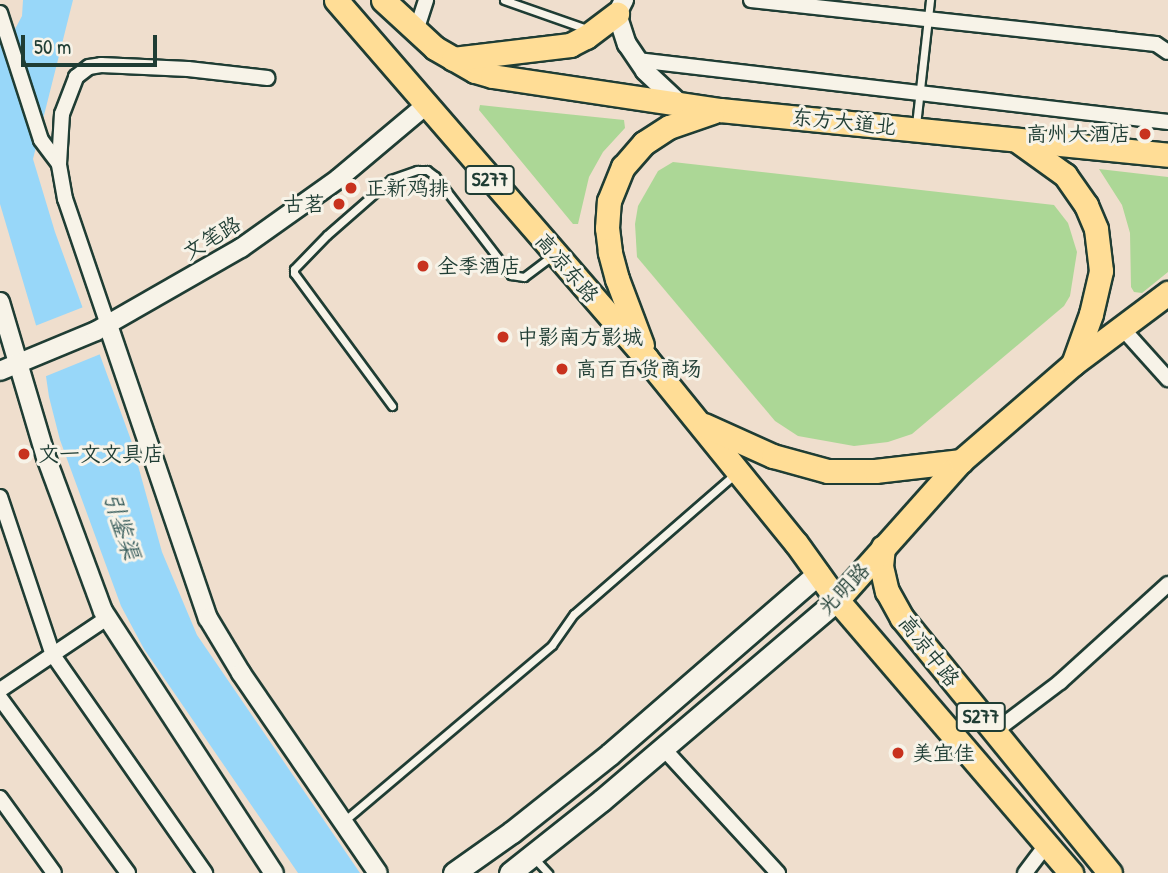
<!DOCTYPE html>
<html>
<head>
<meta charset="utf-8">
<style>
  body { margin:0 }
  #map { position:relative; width:1168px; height:873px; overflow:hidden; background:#efdecd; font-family:"Patrick Hand","LXGW WenKai TC",sans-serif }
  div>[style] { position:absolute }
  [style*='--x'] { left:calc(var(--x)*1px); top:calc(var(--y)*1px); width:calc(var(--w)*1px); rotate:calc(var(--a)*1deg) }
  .green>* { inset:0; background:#acd796 }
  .water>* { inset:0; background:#98d7f9 }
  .pier>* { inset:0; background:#efdecd }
  .roads { filter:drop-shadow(2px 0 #1f3d34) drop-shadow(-2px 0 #1f3d34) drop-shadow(0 2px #1f3d34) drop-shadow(0 -2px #1f3d34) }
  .service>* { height:7px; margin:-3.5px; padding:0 3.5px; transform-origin:3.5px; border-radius:3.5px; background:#f7f3e8 }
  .minor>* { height:14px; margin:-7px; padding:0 7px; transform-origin:7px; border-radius:7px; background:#f7f3e8 }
  .tertiary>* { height:18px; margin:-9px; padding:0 9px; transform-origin:9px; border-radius:9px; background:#f7f3e8 }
  .secondary>* { height:21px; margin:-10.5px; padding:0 10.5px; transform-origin:10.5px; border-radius:10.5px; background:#f7f3e8 }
  .primary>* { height:23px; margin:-11.5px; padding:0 11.5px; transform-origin:11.5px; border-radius:11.5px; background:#ffdd96 }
  .dots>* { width:19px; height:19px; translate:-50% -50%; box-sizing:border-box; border:4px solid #f7f3e8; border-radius:50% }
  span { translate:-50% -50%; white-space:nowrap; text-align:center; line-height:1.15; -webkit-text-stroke:6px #f7f3e8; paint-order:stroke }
  .shield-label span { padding:2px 5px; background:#f7f3e8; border:2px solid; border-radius:5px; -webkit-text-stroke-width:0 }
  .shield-label { font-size:19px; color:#1f3d34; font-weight:700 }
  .street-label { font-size:21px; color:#1f3d34 }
  .poi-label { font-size:21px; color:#1f3d34 }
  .right { translate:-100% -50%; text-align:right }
  .left { translate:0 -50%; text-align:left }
  .water-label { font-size:23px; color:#375c5b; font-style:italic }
  .scale { position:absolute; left:21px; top:35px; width:136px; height:32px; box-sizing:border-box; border:4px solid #1f3d34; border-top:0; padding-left:9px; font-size:21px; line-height:24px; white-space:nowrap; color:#1f3d34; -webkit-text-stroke:5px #f7f3e8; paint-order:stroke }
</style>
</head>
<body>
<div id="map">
  <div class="green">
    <div style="clip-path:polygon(480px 105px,624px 120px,625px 128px,603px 152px,589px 177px,578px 224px,573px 224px,479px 110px)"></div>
    <div style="clip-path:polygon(673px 162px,1054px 205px,1068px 223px,1077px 252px,1070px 296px,1064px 306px,912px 434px,888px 442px,854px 446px,798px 436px,775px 421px,637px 257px,635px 224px,638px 206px,658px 171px)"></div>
    <div style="clip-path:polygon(1099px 169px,1168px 177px,1168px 272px,1142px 293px,1134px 292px,1131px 287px,1130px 233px,1122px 205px)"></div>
  </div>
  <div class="water">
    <div style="clip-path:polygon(23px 0,73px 0,33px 159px,55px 232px,131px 440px,162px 552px,197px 635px,360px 873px,298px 873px,144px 649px,121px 606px,60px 440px,49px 397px,41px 342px,0 204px,0 33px,15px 29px,22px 16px)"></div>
  </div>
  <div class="pier">
    <div style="clip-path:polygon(86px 306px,103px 353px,44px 377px,35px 326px)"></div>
  </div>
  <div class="roads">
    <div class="service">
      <div style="--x:504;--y:0;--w:88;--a:19.3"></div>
      <div style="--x:916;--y:125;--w:126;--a:-83.6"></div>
      <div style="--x:392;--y:406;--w:165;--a:-126.4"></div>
      <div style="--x:294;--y:273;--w:4;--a:-90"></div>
      <div style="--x:294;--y:269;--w:47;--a:-45.9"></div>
      <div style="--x:327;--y:235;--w:85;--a:-41.2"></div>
      <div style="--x:391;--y:179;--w:28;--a:-19"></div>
      <div style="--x:417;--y:170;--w:10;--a:0"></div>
      <div style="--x:427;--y:170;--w:10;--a:37"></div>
      <div style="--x:435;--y:176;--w:125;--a:52.5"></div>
      <div style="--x:511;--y:275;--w:13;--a:9"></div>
      <div style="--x:524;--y:277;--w:38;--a:-37"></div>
      <div style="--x:344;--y:821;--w:272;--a:-40.2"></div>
      <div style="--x:552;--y:645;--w:38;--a:-55"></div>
      <div style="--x:574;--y:614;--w:213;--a:-41"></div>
      <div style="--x:534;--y:858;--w:21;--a:47"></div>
    </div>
    <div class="minor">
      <div style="--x:751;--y:0;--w:407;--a:6.2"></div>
      <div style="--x:1156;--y:44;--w:14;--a:34"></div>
      <div style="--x:0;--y:13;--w:133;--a:72.1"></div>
      <div style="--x:41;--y:140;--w:30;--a:53"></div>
      <div style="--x:416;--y:31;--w:33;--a:-72"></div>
      <div style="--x:637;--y:60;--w:535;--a:6.66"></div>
      <div style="--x:108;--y:325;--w:133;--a:-108.8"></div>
      <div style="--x:65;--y:199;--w:36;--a:-100"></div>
      <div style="--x:59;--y:164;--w:50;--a:-86.6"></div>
      <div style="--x:62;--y:114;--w:40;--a:-69"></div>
      <div style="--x:76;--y:77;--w:16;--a:-38"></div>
      <div style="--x:89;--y:67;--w:12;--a:-9"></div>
      <div style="--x:101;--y:65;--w:87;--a:2.6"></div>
      <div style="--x:188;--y:69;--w:80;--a:6.5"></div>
      <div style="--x:1122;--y:328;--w:69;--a:48"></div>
      <div style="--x:0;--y:497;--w:167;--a:71.5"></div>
      <div style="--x:53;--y:655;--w:266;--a:55.1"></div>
      <div style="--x:0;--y:690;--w:129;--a:-33.9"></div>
      <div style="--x:0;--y:698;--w:217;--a:53.8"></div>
      <div style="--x:994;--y:732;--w:83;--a:-37.1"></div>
      <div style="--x:1060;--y:682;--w:146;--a:-42.2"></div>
      <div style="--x:663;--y:748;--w:170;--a:47.4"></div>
      <div style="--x:0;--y:798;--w:92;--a:54.2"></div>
      <div style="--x:1025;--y:873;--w:35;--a:-53"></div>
    </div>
    <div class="tertiary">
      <div style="--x:624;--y:0;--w:16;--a:117"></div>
      <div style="--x:617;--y:14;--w:32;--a:72"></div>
      <div style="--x:627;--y:44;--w:32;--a:56"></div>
      <div style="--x:645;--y:71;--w:48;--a:43.3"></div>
      <div style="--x:0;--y:302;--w:162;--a:73.5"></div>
      <div style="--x:46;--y:457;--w:164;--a:69.7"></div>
      <div style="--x:103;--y:611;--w:313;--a:56.9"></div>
      <div style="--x:108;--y:325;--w:310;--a:71.2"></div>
      <div style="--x:208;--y:618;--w:64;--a:59"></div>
      <div style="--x:241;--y:673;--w:242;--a:55.6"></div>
      <div style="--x:0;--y:371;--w:104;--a:-22.6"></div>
      <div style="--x:96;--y:331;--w:167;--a:-29.8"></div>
      <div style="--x:241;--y:248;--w:119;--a:-35.4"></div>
      <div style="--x:338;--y:179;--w:114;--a:-40"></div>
    </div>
    <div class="secondary">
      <div style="--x:454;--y:873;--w:71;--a:-35.3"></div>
      <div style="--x:512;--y:832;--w:125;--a:-38.5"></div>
      <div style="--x:610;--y:754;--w:276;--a:-40.9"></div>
      <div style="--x:510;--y:873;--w:117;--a:-38.4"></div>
      <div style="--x:602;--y:800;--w:309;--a:-40.4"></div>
    </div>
    <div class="primary">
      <div style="--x:336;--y:0;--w:474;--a:49.1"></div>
      <div style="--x:646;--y:358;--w:238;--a:51"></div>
      <div style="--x:796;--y:543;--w:70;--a:54.3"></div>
      <div style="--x:837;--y:600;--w:360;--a:49.4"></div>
      <div style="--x:383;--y:0;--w:71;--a:42.7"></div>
      <div style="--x:435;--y:48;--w:46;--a:29.9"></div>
      <div style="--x:475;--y:71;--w:18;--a:16"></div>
      <div style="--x:492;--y:76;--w:231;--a:8.5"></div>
      <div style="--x:720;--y:110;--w:450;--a:5.7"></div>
      <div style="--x:453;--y:59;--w:118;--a:-6.8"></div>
      <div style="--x:570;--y:45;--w:18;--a:-27"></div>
      <div style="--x:586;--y:37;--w:39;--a:-37"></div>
      <div style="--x:1019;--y:142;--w:57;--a:35.7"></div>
      <div style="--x:1065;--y:175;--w:37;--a:55"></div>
      <div style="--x:1086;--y:205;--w:26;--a:67"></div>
      <div style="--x:1096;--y:229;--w:42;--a:83.2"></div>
      <div style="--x:1101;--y:271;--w:44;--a:103.1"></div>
      <div style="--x:1091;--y:314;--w:53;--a:109.8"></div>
      <div style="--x:642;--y:345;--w:71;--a:-110.7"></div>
      <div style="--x:617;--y:279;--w:28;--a:-105"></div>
      <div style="--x:610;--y:252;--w:24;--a:-97"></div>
      <div style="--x:607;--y:228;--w:27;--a:-86"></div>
      <div style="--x:609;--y:201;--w:37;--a:-68"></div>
      <div style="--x:623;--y:167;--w:32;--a:-49"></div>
      <div style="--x:644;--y:143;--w:30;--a:-33"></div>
      <div style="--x:669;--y:127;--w:46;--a:-19.2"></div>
      <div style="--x:704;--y:425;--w:76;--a:24.2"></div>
      <div style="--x:773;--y:456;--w:57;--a:15.3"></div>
      <div style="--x:828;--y:471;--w:47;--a:0"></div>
      <div style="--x:875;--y:471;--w:87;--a:-6.6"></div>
      <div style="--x:883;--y:547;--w:19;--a:96"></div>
      <div style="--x:881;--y:566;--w:26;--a:77"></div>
      <div style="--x:887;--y:591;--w:31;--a:61"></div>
      <div style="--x:902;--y:618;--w:329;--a:50.8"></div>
      <div style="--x:837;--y:600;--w:186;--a:-48.3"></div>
      <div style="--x:961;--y:461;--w:148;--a:-40.9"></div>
      <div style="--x:1073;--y:364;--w:119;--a:-36.8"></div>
    </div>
  </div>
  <div class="dots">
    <div style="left:1145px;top:134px;background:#c8321e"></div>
    <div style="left:351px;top:188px;background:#c8321e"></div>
    <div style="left:339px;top:204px;background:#c8321e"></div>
    <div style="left:423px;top:266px;background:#c8321e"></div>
    <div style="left:503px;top:337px;background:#c8321e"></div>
    <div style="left:562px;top:369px;background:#c8321e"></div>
    <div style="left:24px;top:454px;background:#c8321e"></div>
    <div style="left:898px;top:753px;background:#c8321e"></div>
  </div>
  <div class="shield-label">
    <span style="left:490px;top:180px">S277</span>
    <span style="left:981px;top:717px">S277</span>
  </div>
  <div class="street-label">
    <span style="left:844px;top:122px;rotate:6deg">东方大道北</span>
    <span style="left:212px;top:238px;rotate:-31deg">文笔路</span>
    <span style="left:567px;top:268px;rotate:49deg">高凉东路</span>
    <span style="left:844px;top:589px;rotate:-46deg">光明路</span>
    <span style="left:929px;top:651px;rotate:52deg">高凉中路</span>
  </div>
  <div class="poi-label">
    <span class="right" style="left:1131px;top:134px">高州大酒店</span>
    <span class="left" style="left:365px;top:188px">正新鸡排</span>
    <span class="right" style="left:325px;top:204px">古茗</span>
    <span class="left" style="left:437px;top:266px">全季酒店</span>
    <span class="left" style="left:517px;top:337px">中影南方影城</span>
    <span class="left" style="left:576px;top:369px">高百百货商场</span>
    <span class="left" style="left:38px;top:454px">文一文文具店</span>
    <span class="left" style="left:912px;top:753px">美宜佳</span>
  </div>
  <div class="water-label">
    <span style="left:122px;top:526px;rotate:72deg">引鉴渠</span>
  </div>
  <div class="scale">50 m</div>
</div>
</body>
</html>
